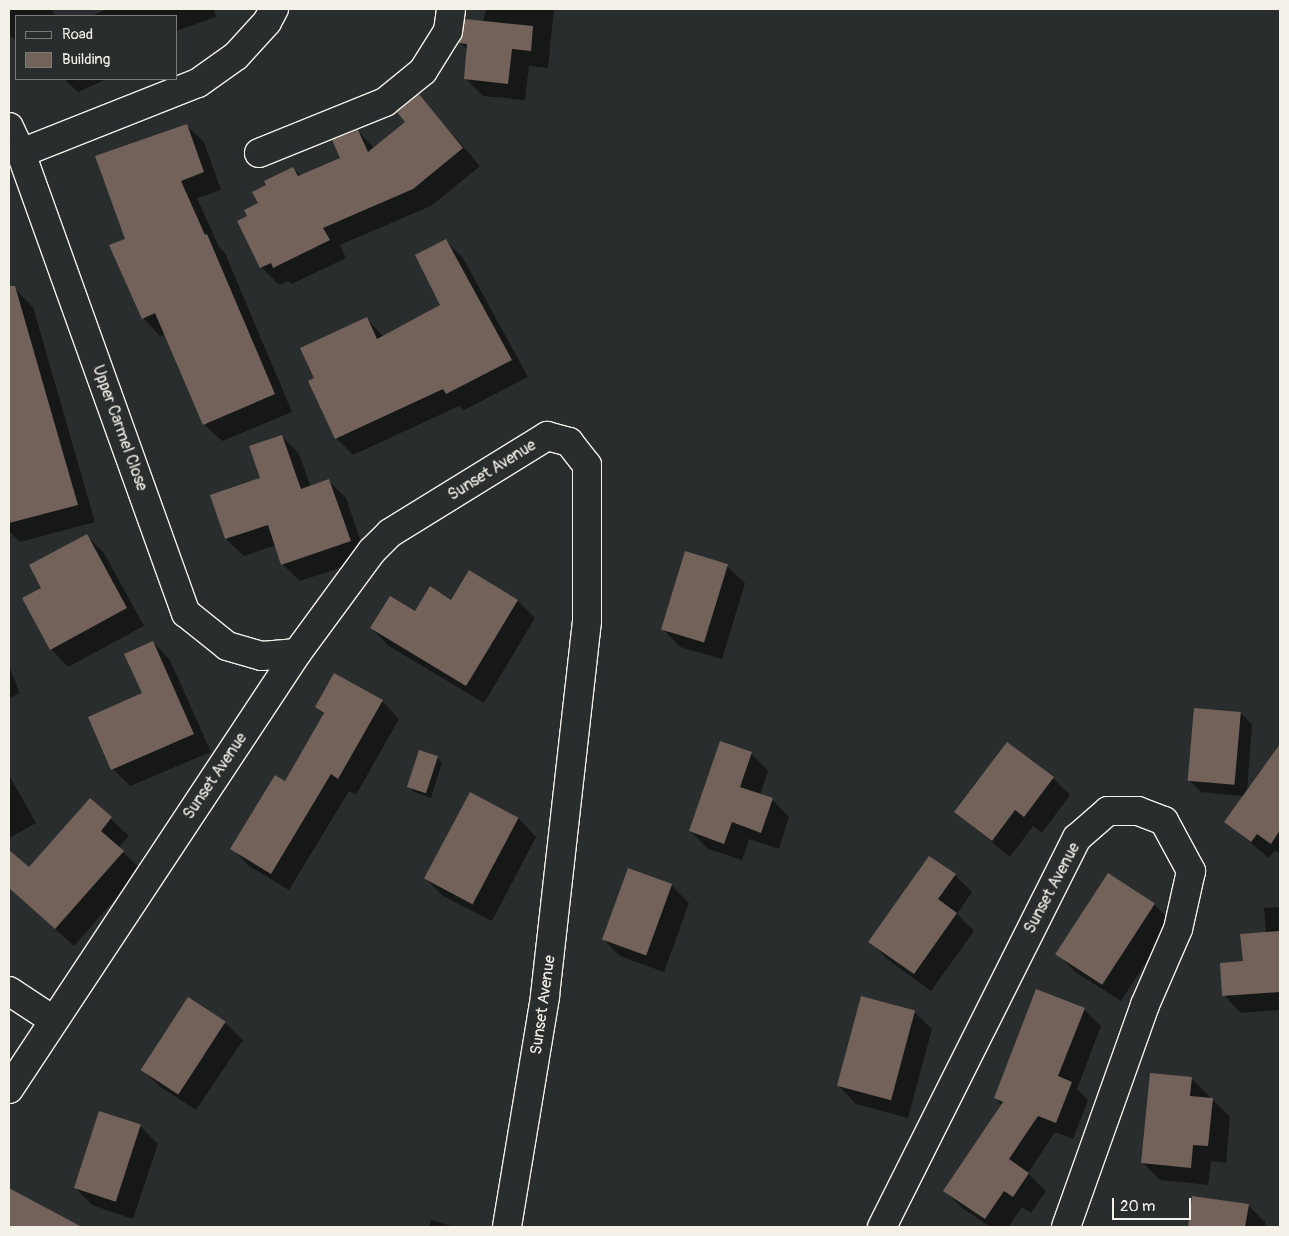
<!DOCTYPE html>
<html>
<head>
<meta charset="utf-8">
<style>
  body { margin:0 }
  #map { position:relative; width:1289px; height:1236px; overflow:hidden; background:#2a2d2e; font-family:Pangolin,sans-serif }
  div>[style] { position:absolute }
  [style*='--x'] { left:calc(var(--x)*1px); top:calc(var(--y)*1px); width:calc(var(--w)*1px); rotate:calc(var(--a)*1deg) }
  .shadow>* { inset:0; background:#0007 }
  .building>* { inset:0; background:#72625a; transform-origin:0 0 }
  .roads { filter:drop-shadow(1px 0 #f4f1e8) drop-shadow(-1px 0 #f4f1e8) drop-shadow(0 1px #f4f1e8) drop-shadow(0 -1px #f4f1e8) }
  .minor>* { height:28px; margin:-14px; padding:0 14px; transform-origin:14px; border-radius:14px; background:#2a2d2e }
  span { translate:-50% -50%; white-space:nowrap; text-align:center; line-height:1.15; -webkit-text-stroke:4px #2a2d2e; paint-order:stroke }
  .street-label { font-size:16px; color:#f4f1e8 }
  .frame { position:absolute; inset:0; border:10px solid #f4f1e8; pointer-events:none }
  .legend { position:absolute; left:15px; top:15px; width:162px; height:65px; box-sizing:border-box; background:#2a2d2e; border:1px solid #7b7b78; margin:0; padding:6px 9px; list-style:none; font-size:15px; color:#f4f1e8 }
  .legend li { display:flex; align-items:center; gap:10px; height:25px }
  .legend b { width:25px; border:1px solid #7b7b78 }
  .scale { position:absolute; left:1112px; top:1198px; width:79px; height:22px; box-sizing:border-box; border:2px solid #f4f1e8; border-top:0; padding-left:6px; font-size:15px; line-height:18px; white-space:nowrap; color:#f4f1e8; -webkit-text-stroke:4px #2a2d2e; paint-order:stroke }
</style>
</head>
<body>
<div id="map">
  <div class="shadow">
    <div style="clip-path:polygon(9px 9px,51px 9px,56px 16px,16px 16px,16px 41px,9px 34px)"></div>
    <div style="clip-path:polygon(107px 9px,214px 9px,216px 17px,176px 31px,176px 16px,91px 16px)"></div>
    <div style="clip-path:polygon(486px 9px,554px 9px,548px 68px,529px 66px,525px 100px,483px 96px,465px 78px,468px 50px,460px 43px,483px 22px)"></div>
    <div style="clip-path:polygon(64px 79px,107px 79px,78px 92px)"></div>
    <div style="clip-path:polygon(419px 96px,480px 166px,431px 206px,340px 245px,346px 258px,292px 284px,288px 281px,279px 285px,261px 267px,249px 217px,268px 186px,293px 168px,301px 176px,341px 159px,358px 131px,374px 148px,407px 122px)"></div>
    <div style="clip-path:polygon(186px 125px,204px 142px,221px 190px,197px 198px,219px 247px,225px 253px,292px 412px,222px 441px,204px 424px,166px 334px,160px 336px,143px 318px,126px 239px)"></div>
    <div style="clip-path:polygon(446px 241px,463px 258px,528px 377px,464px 410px,459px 406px,353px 455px,336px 438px,316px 378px,366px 318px,384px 337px,442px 306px)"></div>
    <div style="clip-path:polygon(15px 289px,33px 307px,95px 522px,20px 542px,9px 531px,9px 423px,12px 422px,9px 412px,9px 291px)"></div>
    <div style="clip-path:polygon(282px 436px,299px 454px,311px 487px,329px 481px,346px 498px,367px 559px,300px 581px,282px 564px,276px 545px,244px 556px,226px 539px,262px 478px)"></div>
    <div style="clip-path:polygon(87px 536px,104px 553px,144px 626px,68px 667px,51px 649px,43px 588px)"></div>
    <div style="clip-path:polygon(727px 566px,745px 583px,722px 659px,680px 647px,663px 629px)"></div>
    <div style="clip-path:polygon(470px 571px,518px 601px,535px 618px,484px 703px,389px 646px,371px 628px,452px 601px)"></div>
    <div style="clip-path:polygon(153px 642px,170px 660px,211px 752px,130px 786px,113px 769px,143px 694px)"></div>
    <div style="clip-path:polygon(9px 666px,20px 693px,9px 698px)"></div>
    <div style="clip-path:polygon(382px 701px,399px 719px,356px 795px,349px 791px,289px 890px,249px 866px,232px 849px,285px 783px,324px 715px,316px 707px)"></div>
    <div style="clip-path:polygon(1241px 713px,1252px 725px,1247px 792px,1269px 761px,1280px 769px,1280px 854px,1275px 850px,1269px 858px,1225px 822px,1244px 796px,1201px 792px,1189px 780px)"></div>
    <div style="clip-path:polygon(751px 753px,768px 771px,760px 795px,772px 799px,789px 817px,779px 849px,749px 839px,742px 860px,708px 849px,690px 831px)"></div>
    <div style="clip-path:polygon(437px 757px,442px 763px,431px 798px,414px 792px,408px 786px)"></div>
    <div style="clip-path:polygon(9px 775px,36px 823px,9px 838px)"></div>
    <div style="clip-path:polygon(1053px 778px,1070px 795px,1042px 833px,1033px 826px,1010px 857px,955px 812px)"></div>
    <div style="clip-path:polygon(470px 794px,519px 819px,536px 837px,492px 921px,443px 896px,426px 879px)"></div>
    <div style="clip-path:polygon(91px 800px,129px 836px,118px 848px,141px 869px,74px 946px,9px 888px,9px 851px,29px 869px)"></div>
    <div style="clip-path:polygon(955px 875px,972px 892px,957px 914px,974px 931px,931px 991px,887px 959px,870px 941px)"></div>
    <div style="clip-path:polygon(1109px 875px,1154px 904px,1172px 922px,1121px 1001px,1075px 972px,1058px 954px)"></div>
    <div style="clip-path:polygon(671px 885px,689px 903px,664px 972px,620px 956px,603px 939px)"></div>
    <div style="clip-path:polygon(1280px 907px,1280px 1010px,1241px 1013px,1224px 995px,1266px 933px,1264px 908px)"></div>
    <div style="clip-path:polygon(188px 998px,225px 1023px,243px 1040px,196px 1110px,159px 1086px,142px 1069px)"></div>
    <div style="clip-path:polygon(1084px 1009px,1101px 1026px,1077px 1089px,1088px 1100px,1073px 1139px,1055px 1132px,1028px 1173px,1046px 1191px,1031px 1213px,1022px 1207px,1008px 1227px,991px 1227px,962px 1208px,945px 1191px,1002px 1105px,995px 1098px)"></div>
    <div style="clip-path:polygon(914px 1012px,932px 1029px,908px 1118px,856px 1104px,839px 1086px)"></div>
    <div style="clip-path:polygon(1192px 1079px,1230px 1117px,1226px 1163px,1211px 1161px,1208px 1185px,1160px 1180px,1142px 1162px)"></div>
    <div style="clip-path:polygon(140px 1126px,158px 1144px,133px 1219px,92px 1205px,75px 1188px)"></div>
    <div style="clip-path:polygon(15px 1193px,79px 1227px,9px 1227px,9px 1204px)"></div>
    <div style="clip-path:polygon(1193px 1197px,1248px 1205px,1265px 1222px,1265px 1227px,1189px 1227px)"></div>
    <div style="clip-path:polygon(431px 1220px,455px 1227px,429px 1227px)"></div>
  </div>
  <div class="building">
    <div style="clip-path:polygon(465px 19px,533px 26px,531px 51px,512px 49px,508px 84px,464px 79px,467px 44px,459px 43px)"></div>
    <div style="clip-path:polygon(419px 94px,463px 148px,413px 189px,323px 228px,330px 240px,273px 268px,271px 263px,260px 268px,237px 221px,247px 216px,244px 210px,258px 203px,252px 192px,266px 185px,264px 181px,293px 167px,298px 176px,340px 158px,332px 140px,358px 130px,368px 152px,405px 122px,397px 112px)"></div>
    <div style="clip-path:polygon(187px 124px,204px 172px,181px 181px,205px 235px,207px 234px,275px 394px,203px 425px,155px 313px,142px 319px,109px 245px,125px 239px,95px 156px)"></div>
    <div style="clip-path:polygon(446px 239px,512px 360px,446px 394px,443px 389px,335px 439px,308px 381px,314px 378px,300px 348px,367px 317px,377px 339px,440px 305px,415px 255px)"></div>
    <div style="clip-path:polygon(9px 286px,15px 286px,78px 505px,9px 523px)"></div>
    <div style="clip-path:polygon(282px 435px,301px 489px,329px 479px,351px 541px,281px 565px,268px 525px,225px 539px,210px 495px,260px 478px,249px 446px)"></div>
    <div style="clip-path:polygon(87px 534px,127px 608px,50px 650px,22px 598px,41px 588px,29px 565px)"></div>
    <div style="left:685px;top:551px;width:45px;height:82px;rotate:17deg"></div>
    <div style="clip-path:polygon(469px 570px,518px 600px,466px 686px,370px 628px,390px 596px,415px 611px,430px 586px,451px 600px)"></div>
    <div style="clip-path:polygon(153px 641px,194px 734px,111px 770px,88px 717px,142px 693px,124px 654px)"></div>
    <div style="clip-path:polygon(334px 673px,383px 700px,338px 779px,331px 774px,271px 874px,230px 849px,275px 775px,285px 781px,324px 713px,315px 707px)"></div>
    <div style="left:1194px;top:708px;width:47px;height:73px;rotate:5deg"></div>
    <div style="clip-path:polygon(720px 741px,752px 752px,740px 787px,773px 798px,761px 833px,732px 822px,724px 844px,689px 831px)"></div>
    <div style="clip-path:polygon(1007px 742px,1054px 777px,1024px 817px,1015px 810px,992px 841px,954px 812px)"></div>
    <div style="clip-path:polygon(1280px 744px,1280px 830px,1271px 844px,1257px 834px,1251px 842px,1224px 822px)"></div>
    <div style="left:419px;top:750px;width:20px;height:39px;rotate:18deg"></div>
    <div style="left:470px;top:792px;width:55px;height:98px;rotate:28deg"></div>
    <div style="clip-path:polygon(90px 798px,112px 817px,101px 831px,124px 851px,55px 929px,9px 888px,9px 850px,29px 867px)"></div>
    <div style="clip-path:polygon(929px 856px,956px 874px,938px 899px,957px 913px,914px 974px,868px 942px)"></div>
    <div style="left:628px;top:868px;width:47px;height:76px;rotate:20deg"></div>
    <div style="left:1108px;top:873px;width:56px;height:97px;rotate:33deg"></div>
    <div style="clip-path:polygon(1280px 931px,1280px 992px,1222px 996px,1220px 963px,1243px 961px,1240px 934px)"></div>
    <div style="clip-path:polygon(1036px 989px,1085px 1008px,1058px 1076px,1072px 1082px,1056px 1123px,1038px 1116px,1009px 1159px,1029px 1173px,1013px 1197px,1004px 1191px,985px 1219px,943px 1191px,1003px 1102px,994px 1098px)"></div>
    <div style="left:861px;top:996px;width:56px;height:93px;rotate:15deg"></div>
    <div style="left:188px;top:997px;width:45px;height:87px;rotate:33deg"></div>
    <div style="clip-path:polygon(1150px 1073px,1192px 1077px,1190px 1096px,1213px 1098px,1208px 1146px,1193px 1145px,1191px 1168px,1141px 1163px)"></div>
    <div style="left:99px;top:1111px;width:44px;height:81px;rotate:18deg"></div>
    <div style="clip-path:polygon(9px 1188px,82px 1227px,9px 1227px)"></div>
    <div style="clip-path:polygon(1192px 1196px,1249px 1204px,1245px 1227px,1188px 1227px)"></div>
  </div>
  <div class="roads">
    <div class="minor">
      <div style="--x:9;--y:127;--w:29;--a:65"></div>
      <div style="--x:21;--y:153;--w:489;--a:70.3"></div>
      <div style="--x:186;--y:613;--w:53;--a:38.8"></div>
      <div style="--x:227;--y:646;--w:36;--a:16"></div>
      <div style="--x:262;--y:656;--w:35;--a:-5"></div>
      <div style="--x:21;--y:153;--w:190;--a:-21.6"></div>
      <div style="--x:198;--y:83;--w:47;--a:-35.4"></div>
      <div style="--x:236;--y:56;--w:46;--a:-47.6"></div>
      <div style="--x:267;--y:22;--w:15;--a:-62"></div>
      <div style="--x:259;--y:153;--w:136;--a:-22"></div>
      <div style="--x:385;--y:102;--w:49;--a:-39.2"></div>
      <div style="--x:423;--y:71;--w:47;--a:-58"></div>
      <div style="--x:448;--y:31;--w:22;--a:-82"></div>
      <div style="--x:9;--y:991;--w:53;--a:33.4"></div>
      <div style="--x:9;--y:1089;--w:523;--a:-56.55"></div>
      <div style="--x:297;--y:653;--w:127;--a:-53.7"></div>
      <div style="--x:372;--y:551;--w:25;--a:-45"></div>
      <div style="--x:390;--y:533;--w:185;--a:-31.7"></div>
      <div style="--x:547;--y:436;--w:23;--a:15"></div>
      <div style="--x:569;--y:442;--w:29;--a:52"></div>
      <div style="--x:587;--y:465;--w:156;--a:90"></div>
      <div style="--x:587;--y:621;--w:378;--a:96.4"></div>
      <div style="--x:545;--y:997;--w:233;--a:99.4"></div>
      <div style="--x:882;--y:1227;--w:435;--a:-63.4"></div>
      <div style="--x:1077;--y:838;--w:41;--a:-41.1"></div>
      <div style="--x:1108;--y:811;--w:30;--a:0"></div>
      <div style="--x:1138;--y:811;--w:28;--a:21"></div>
      <div style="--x:1164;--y:821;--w:57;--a:61.6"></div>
      <div style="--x:1191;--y:871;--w:59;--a:102.6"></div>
      <div style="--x:1178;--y:929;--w:83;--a:113.5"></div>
      <div style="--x:1145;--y:1005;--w:236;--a:109.6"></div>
    </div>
  </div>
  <div class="street-label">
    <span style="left:120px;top:428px;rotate:70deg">Upper Carmel Close</span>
    <span style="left:492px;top:470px;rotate:-32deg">Sunset Avenue</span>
    <span style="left:215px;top:776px;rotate:-56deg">Sunset Avenue</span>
    <span style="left:1052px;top:888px;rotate:-62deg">Sunset Avenue</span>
    <span style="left:543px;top:1005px;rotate:-82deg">Sunset Avenue</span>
  </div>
  <div class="frame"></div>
  <ul class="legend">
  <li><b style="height:6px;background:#2a2d2e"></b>Road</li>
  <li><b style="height:14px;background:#72625a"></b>Building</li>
  </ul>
  <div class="scale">20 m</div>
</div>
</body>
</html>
